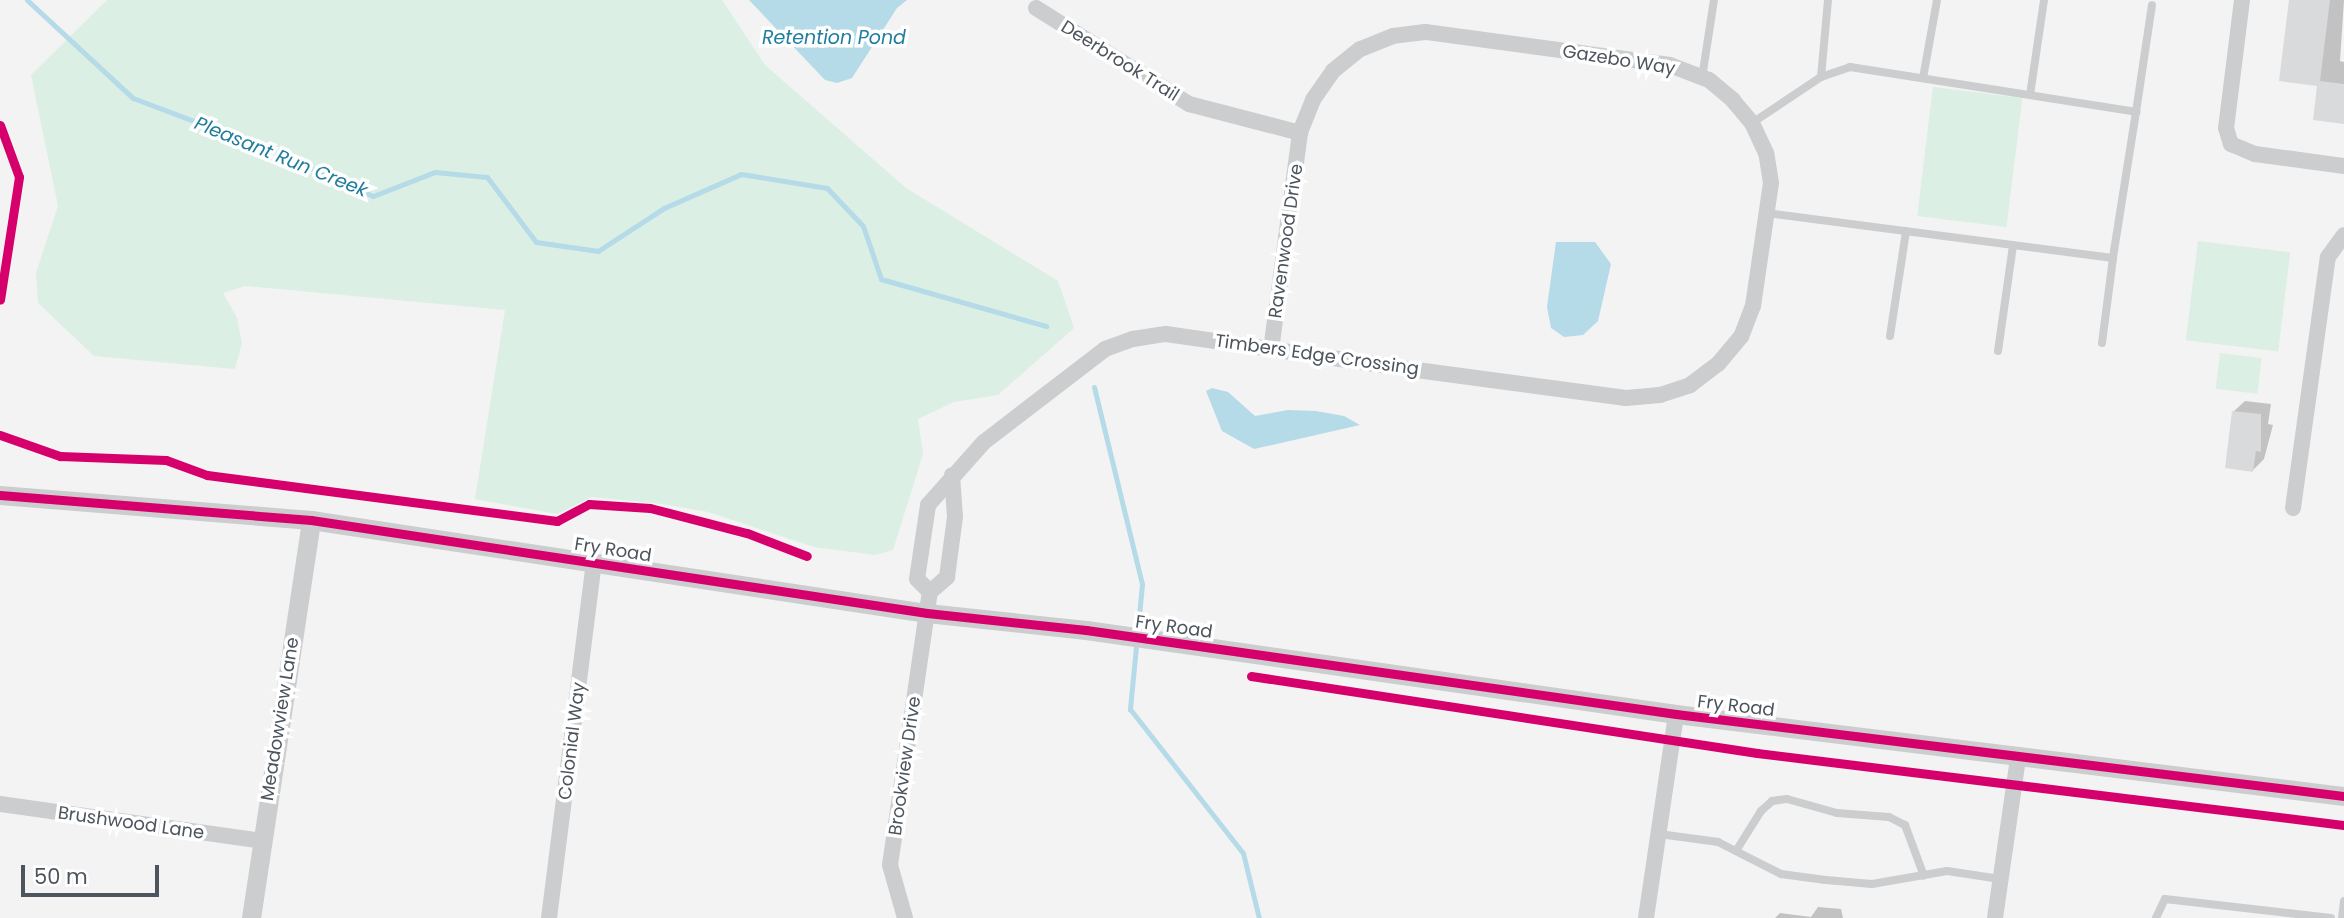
<!DOCTYPE html>
<html>
<head>
<meta charset="utf-8">
<style>
  body { margin:0 }
  #map { position:relative; width:2344px; height:918px; overflow:hidden; background:#f3f3f3; font-family:Poppins,sans-serif }
  div>[style] { position:absolute }
  [style*='--x'] { left:calc(var(--x)*1px); top:calc(var(--y)*1px); width:calc(var(--w)*1px); rotate:calc(var(--a)*1deg) }
  .green>* { inset:0; background:#dbefe4; transform-origin:0 0 }
  .water>* { inset:0; background:#b5dae8 }
  .shadow>* { inset:0; background:#0003 }
  .stream>* { height:5px; margin:-2.5px; padding:0 2.5px; transform-origin:2.5px; border-radius:2.5px; background:#b5dae8 }
  .building>* { inset:0; background:#d9dadc }
  .service>* { height:8px; margin:-4px; padding:0 4px; transform-origin:4px; border-radius:4px; background:#cbcdcf }
  .minor>* { height:16px; margin:-8px; padding:0 8px; transform-origin:8px; border-radius:8px; background:#cbcdcf }
  .tertiary>* { height:19px; margin:-9.5px; padding:0 9.5px; transform-origin:9.5px; border-radius:9.5px; background:#cbcdcf }
  .cycleway>* { height:9px; margin:-4.5px; padding:0 4.5px; transform-origin:4.5px; border-radius:4.5px; background:#d6006c }
  span { translate:-50% -50%; white-space:nowrap; text-align:center; line-height:1.15; -webkit-text-stroke:7px #fff; paint-order:stroke }
  .street-label { font-size:18px; color:#4c545d }
  .water-label { font-size:19px; color:#1f7d9e; font-style:italic }
  .scale { position:absolute; left:21px; top:865px; width:138px; height:32px; box-sizing:border-box; border:4px solid #4c545d; border-top:0; padding-left:9px; font-size:21px; line-height:24px; white-space:nowrap; color:#4c545d; -webkit-text-stroke:5px #fff; paint-order:stroke }
</style>
</head>
<body>
<div id="map">
  <div class="green">
    <div style="clip-path:polygon(107px 0,722px 0,765px 65px,906px 188px,1058px 281px,1074px 328px,998px 395px,954px 402px,918px 419px,923px 454px,893px 550px,875px 555px,814px 547px,708px 512px,662px 504px,592px 497px,557px 514px,475px 499px,505px 310px,245px 286px,223px 293px,237px 318px,242px 343px,235px 369px,94px 356px,38px 303px,36px 273px,58px 206px,31px 75px)"></div>
    <div style="left:1933px;top:87px;width:90px;height:130px;rotate:7deg"></div>
    <div style="left:2198px;top:241px;width:93px;height:100px;rotate:7deg"></div>
    <div style="left:2220px;top:353px;width:42px;height:36px;rotate:7deg"></div>
  </div>
  <div class="water">
    <div style="clip-path:polygon(749px 0,907px 0,897px 8px,852px 78px,837px 83px,825px 80px)"></div>
    <div style="clip-path:polygon(1556px 242px,1595px 242px,1611px 264px,1598px 321px,1583px 335px,1564px 337px,1551px 328px,1547px 307px)"></div>
    <div style="clip-path:polygon(1212px 388px,1228px 392px,1255px 416px,1288px 410px,1316px 411px,1344px 416px,1360px 425px,1254px 449px,1222px 431px,1206px 391px)"></div>
  </div>
  <div class="shadow">
    <div style="clip-path:polygon(2290px 0,2344px 0,2340px 61px,2344px 62px,2344px 122px,2319px 84px)"></div>
    <div style="clip-path:polygon(2245px 401px,2271px 404px,2268px 424px,2273px 425px,2264px 459px,2253px 470px,2234px 411px)"></div>
    <div style="clip-path:polygon(1818px 907px,1841px 909px,1843px 918px,1775px 918px,1780px 913px,1811px 917px)"></div>
  </div>
  <div class="stream">
    <div style="--x:27;--y:0;--w:144;--a:42.8"></div>
    <div style="--x:133;--y:98;--w:141;--a:20.7"></div>
    <div style="--x:265;--y:148;--w:118;--a:24"></div>
    <div style="--x:373;--y:196;--w:66;--a:-21.2"></div>
    <div style="--x:435;--y:172;--w:52;--a:5.5"></div>
    <div style="--x:487;--y:177;--w:81;--a:53"></div>
    <div style="--x:536;--y:242;--w:63;--a:8.3"></div>
    <div style="--x:598;--y:251;--w:79;--a:-33.1"></div>
    <div style="--x:664;--y:208;--w:84;--a:-23.8"></div>
    <div style="--x:741;--y:174;--w:87;--a:9.2"></div>
    <div style="--x:827;--y:188;--w:52;--a:46.5"></div>
    <div style="--x:863;--y:226;--w:56;--a:71.2"></div>
    <div style="--x:881;--y:279;--w:172;--a:15.9"></div>
    <div style="--x:1094;--y:387;--w:203;--a:76.3"></div>
    <div style="--x:1142;--y:584;--w:126;--a:95.5"></div>
    <div style="--x:1130;--y:709;--w:183;--a:51.9"></div>
    <div style="--x:1243;--y:853;--w:67;--a:76.2"></div>
  </div>
  <div class="building">
    <div style="clip-path:polygon(2289px 0,2330px 0,2320px 81px,2344px 84px,2344px 124px,2313px 120px,2317px 86px,2279px 81px)"></div>
    <div style="clip-path:polygon(2232px 411px,2261px 414px,2261px 452px,2256px 451px,2253px 472px,2225px 468px)"></div>
  </div>
  <div class="service">
    <div style="--x:1821;--y:77;--w:77;--a:-84.8"></div>
    <div style="--x:1702;--y:78;--w:79;--a:-81.3"></div>
    <div style="--x:1923;--y:78;--w:79;--a:-79.8"></div>
    <div style="--x:2030;--y:95;--w:96;--a:-81.6"></div>
    <div style="--x:2136;--y:112;--w:108;--a:-81.5"></div>
    <div style="--x:1752;--y:123;--w:83;--a:-33.7"></div>
    <div style="--x:1821;--y:77;--w:31;--a:-19"></div>
    <div style="--x:1850;--y:67;--w:290;--a:8.9"></div>
    <div style="--x:2136;--y:112;--w:148;--a:99"></div>
    <div style="--x:2113;--y:258;--w:349;--a:-172.6"></div>
    <div style="--x:1890;--y:336;--w:106;--a:-81.3"></div>
    <div style="--x:2102;--y:343;--w:86;--a:-82.6"></div>
    <div style="--x:1998;--y:351;--w:107;--a:-81.9"></div>
    <div style="--x:1659;--y:834;--w:60;--a:7.7"></div>
    <div style="--x:1718;--y:842;--w:71;--a:26.9"></div>
    <div style="--x:1781;--y:874;--w:45;--a:7.6"></div>
    <div style="--x:1826;--y:880;--w:46;--a:5"></div>
    <div style="--x:1872;--y:884;--w:76;--a:-9.8"></div>
    <div style="--x:1947;--y:871;--w:54;--a:8.6"></div>
    <div style="--x:1736;--y:851;--w:47;--a:-58"></div>
    <div style="--x:1761;--y:811;--w:15;--a:-42"></div>
    <div style="--x:1772;--y:801;--w:15;--a:-8"></div>
    <div style="--x:1787;--y:799;--w:52;--a:15.6"></div>
    <div style="--x:1837;--y:813;--w:52;--a:4.4"></div>
    <div style="--x:1889;--y:817;--w:18;--a:27"></div>
    <div style="--x:1905;--y:825;--w:54;--a:69.6"></div>
    <div style="--x:2156;--y:918;--w:21;--a:-65"></div>
    <div style="--x:2165;--y:899;--w:167;--a:6.5"></div>
    <div style="--x:2342;--y:918;--w:17;--a:-83"></div>
  </div>
  <div class="minor">
    <div style="--x:2242;--y:0;--w:129;--a:97.1"></div>
    <div style="--x:2226;--y:128;--w:17;--a:73"></div>
    <div style="--x:2231;--y:144;--w:26;--a:23"></div>
    <div style="--x:2255;--y:154;--w:90;--a:7.7"></div>
    <div style="--x:1036;--y:8;--w:181;--a:32.1"></div>
    <div style="--x:1189;--y:104;--w:115;--a:14.6"></div>
    <div style="--x:2293;--y:508;--w:253;--a:-82.1"></div>
    <div style="--x:2328;--y:257;--w:27;--a:-54"></div>
    <div style="--x:930;--y:592;--w:18;--a:-135"></div>
    <div style="--x:917;--y:579;--w:75;--a:-81.5"></div>
    <div style="--x:928;--y:505;--w:84;--a:-48.4"></div>
    <div style="--x:984;--y:442;--w:153;--a:-37.5"></div>
    <div style="--x:1105;--y:349;--w:30;--a:-20"></div>
    <div style="--x:1133;--y:339;--w:33;--a:-9"></div>
    <div style="--x:1166;--y:334;--w:246;--a:8.2"></div>
    <div style="--x:1409;--y:369;--w:219;--a:7.6"></div>
    <div style="--x:1626;--y:398;--w:34;--a:-5"></div>
    <div style="--x:1660;--y:395;--w:32;--a:-18"></div>
    <div style="--x:1690;--y:385;--w:35;--a:-37"></div>
    <div style="--x:1718;--y:364;--w:35;--a:-50"></div>
    <div style="--x:1741;--y:337;--w:33;--a:-69"></div>
    <div style="--x:1753;--y:306;--w:124;--a:-81.7"></div>
    <div style="--x:1771;--y:183;--w:30;--a:-99"></div>
    <div style="--x:1766;--y:153;--w:33;--a:-115"></div>
    <div style="--x:1752;--y:123;--w:30;--a:-130"></div>
    <div style="--x:1733;--y:100;--w:31;--a:-140"></div>
    <div style="--x:1709;--y:80;--w:42;--a:-159"></div>
    <div style="--x:1670;--y:65;--w:247;--a:-172.3"></div>
    <div style="--x:1425;--y:32;--w:32;--a:173"></div>
    <div style="--x:1393;--y:36;--w:35;--a:158"></div>
    <div style="--x:1360;--y:49;--w:35;--a:141"></div>
    <div style="--x:1333;--y:71;--w:35;--a:125"></div>
    <div style="--x:1313;--y:100;--w:35;--a:112"></div>
    <div style="--x:1300;--y:133;--w:218;--a:97.6"></div>
    <div style="--x:0;--y:804;--w:265;--a:8"></div>
    <div style="--x:549;--y:918;--w:358;--a:-82.8"></div>
    <div style="--x:905;--y:918;--w:55;--a:-105.8"></div>
    <div style="--x:890;--y:865;--w:276;--a:-81.7"></div>
    <div style="--x:930;--y:592;--w:23;--a:-41"></div>
    <div style="--x:947;--y:577;--w:61;--a:-82.4"></div>
    <div style="--x:955;--y:517;--w:42;--a:-94.1"></div>
    <div style="--x:1646;--y:918;--w:206;--a:-81.6"></div>
    <div style="--x:1995;--y:918;--w:162;--a:-81.8"></div>
  </div>
  <div class="tertiary">
    <div style="--x:0;--y:495;--w:312;--a:4.6"></div>
    <div style="--x:311;--y:520;--w:623;--a:8.59"></div>
    <div style="--x:927;--y:613;--w:160;--a:6.1"></div>
    <div style="--x:1086;--y:630;--w:596;--a:8.1"></div>
    <div style="--x:1676;--y:714;--w:673;--a:7"></div>
    <div style="--x:251;--y:918;--w:402;--a:-81.4"></div>
  </div>
  <div class="cycleway">
    <div style="--x:0;--y:125;--w:55;--a:69.9"></div>
    <div style="--x:19;--y:177;--w:124;--a:98.8"></div>
    <div style="--x:0;--y:435;--w:64;--a:19.3"></div>
    <div style="--x:60;--y:456;--w:106;--a:2.2"></div>
    <div style="--x:166;--y:460;--w:44;--a:20.1"></div>
    <div style="--x:207;--y:475;--w:353;--a:7.5"></div>
    <div style="--x:557;--y:521;--w:36;--a:-28"></div>
    <div style="--x:589;--y:504;--w:61;--a:3.8"></div>
    <div style="--x:650;--y:508;--w:100;--a:14.5"></div>
    <div style="--x:747;--y:533;--w:64;--a:21"></div>
    <div style="--x:0;--y:495;--w:312;--a:4.6"></div>
    <div style="--x:311;--y:520;--w:623;--a:8.59"></div>
    <div style="--x:927;--y:613;--w:160;--a:6.1"></div>
    <div style="--x:1086;--y:630;--w:596;--a:8.1"></div>
    <div style="--x:1676;--y:714;--w:673;--a:7"></div>
    <div style="--x:1251;--y:676;--w:512;--a:8.65"></div>
    <div style="--x:1757;--y:753;--w:591;--a:6.99"></div>
  </div>
  <div class="street-label">
    <span style="left:1619px;top:60px;rotate:9deg">Gazebo Way</span>
    <span style="left:1120px;top:61px;rotate:32deg">Deerbrook Trail</span>
    <span style="left:1286px;top:241px;rotate:-82deg">Ravenwood Drive</span>
    <span style="left:1317px;top:355px;rotate:8deg">Timbers Edge Crossing</span>
    <span style="left:613px;top:550px;rotate:9deg">Fry Road</span>
    <span style="left:1174px;top:627px;rotate:8deg">Fry Road</span>
    <span style="left:1736px;top:706px;rotate:7deg">Fry Road</span>
    <span style="left:280px;top:719px;rotate:-81deg">Meadowview Lane</span>
    <span style="left:572px;top:741px;rotate:-83deg">Colonial Way</span>
    <span style="left:905px;top:766px;rotate:-82deg">Brookview Drive</span>
    <span style="left:131px;top:823px;rotate:8deg">Brushwood Lane</span>
  </div>
  <div class="water-label">
    <span style="left:834px;top:38px">Retention Pond</span>
    <span style="left:281px;top:157px;rotate:22deg">Pleasant Run Creek</span>
  </div>
  <div class="scale">50 m</div>
</div>
</body>
</html>
